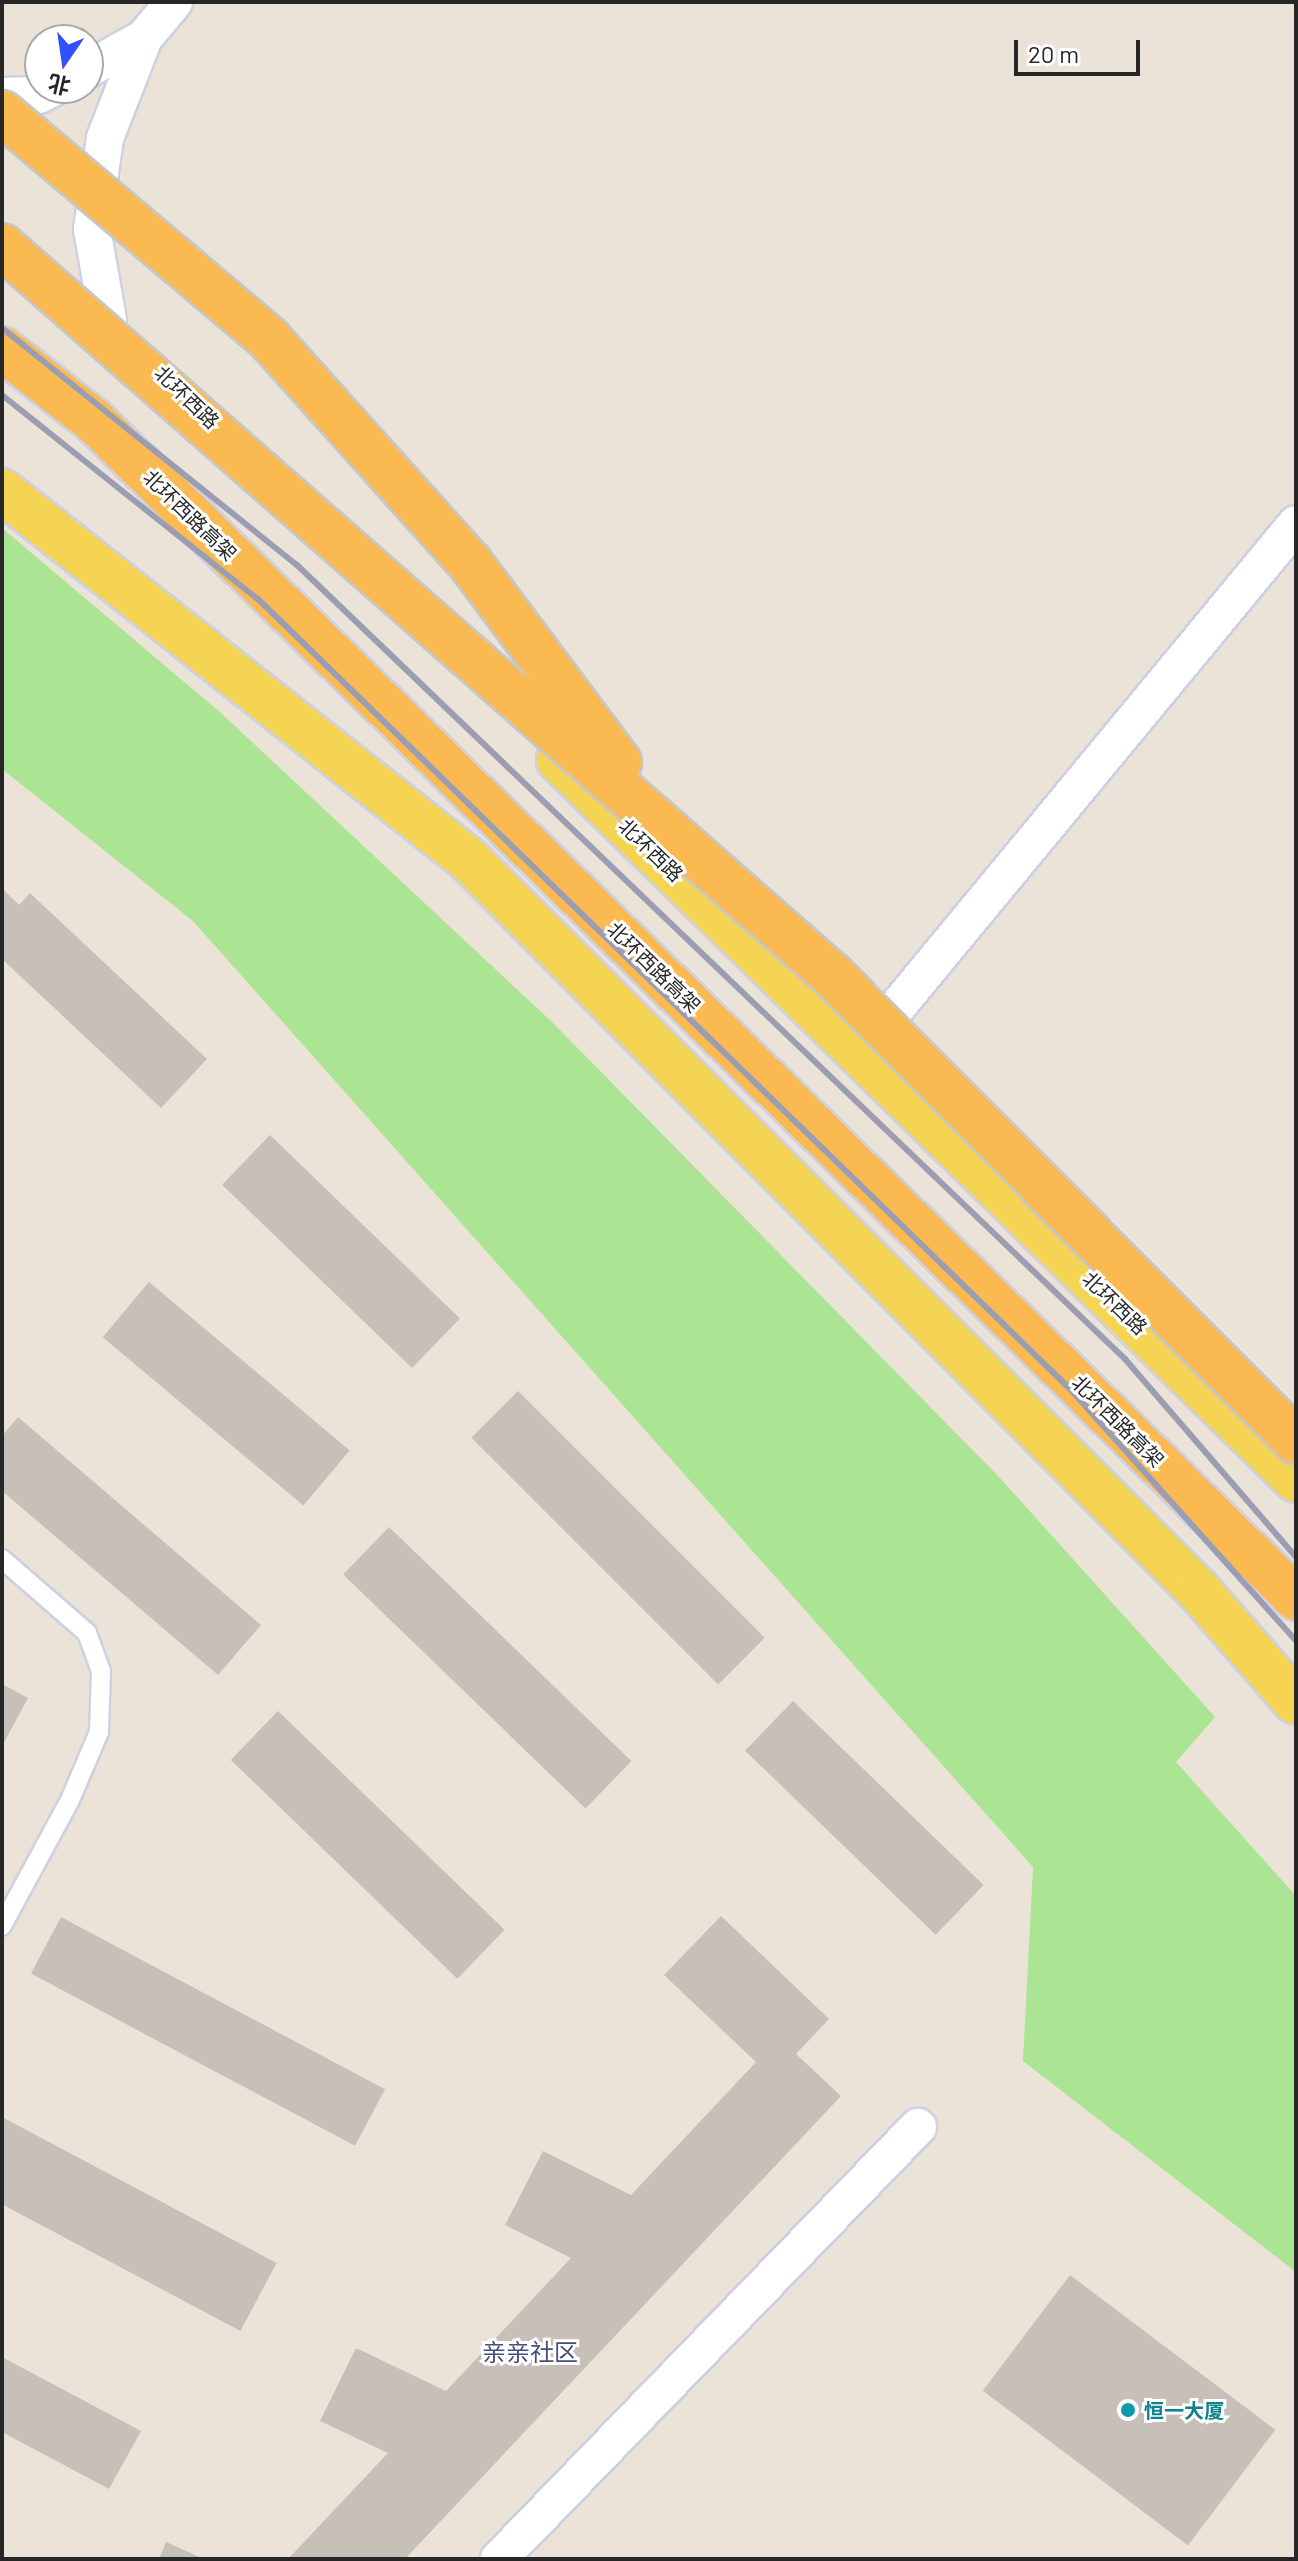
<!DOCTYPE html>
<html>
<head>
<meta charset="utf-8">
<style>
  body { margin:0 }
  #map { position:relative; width:1298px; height:2561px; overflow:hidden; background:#ebe3d8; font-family:Barlow,"Noto Sans SC",sans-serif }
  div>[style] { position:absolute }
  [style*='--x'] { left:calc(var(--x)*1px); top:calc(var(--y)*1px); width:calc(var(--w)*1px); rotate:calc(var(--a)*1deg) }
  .green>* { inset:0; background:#abe492 }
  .building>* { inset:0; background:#c6c0b8; transform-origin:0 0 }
  .roads { filter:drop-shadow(2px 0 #cdd1e1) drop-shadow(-2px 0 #cdd1e1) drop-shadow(0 2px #cdd1e1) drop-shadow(0 -2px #cdd1e1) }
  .service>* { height:18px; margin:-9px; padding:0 9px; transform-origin:9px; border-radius:9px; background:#fff }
  .minor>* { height:36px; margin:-18px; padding:0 18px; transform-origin:18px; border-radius:18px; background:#fff }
  .primary>* { height:44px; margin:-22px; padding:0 22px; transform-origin:22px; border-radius:22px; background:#f5d453 }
  .trunk>* { height:44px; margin:-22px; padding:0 22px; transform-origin:22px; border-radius:22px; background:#faba51 }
  .rail>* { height:6px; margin:-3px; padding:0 3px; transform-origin:3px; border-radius:3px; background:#9b9eb3 }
  .bridges { filter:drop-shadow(2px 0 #c7c7c7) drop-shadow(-2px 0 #c7c7c7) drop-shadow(0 2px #c7c7c7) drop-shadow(0 -2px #c7c7c7) }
  .trunk-bridge>* { height:44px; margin:-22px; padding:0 22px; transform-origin:22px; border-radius:22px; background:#faba51 }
  .dots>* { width:22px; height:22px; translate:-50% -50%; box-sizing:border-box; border:4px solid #fff; border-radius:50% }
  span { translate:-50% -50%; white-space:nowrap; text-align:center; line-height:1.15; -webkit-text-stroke:6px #fff; paint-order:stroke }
  .street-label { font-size:20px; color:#272727 }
  .culture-label { font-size:20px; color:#0d838f; font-weight:700 }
  .left { translate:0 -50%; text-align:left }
  .quarter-label { font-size:24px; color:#474e79 }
  .frame { position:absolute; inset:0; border:4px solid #272727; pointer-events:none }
  .north { position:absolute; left:24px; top:24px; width:80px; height:80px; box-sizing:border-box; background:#fff; border:2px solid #a9a9a9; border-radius:50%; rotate:193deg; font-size:22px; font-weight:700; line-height:32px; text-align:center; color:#272727 }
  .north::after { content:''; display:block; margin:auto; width:28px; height:36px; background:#3151ff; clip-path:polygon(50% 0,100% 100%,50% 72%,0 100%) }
  .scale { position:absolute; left:1014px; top:40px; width:126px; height:36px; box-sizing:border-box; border:4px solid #272727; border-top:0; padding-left:10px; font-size:24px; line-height:28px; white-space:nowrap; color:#272727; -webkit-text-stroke:6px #fff; paint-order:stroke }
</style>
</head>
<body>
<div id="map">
  <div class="green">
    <div style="clip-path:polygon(2px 528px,221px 713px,553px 1023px,1000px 1478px,1215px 1717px,1176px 1762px,1296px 1896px,1296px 2272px,1023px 2061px,1033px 1867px,193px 921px,2px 769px)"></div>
  </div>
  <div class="building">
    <div style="clip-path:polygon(2px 888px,19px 905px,30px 893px,207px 1059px,161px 1108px,2px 959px)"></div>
    <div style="left:270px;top:1135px;width:264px;height:69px;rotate:44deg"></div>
    <div style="left:149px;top:1282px;width:262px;height:72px;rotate:40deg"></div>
    <div style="left:518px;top:1391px;width:349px;height:66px;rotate:45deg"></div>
    <div style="clip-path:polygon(18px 1417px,261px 1625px,218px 1675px,2px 1491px,2px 1436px)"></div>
    <div style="left:389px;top:1527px;width:337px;height:66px;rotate:44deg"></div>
    <div style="clip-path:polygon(2px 1684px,28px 1698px,2px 1746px)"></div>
    <div style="left:793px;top:1701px;width:265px;height:69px;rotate:44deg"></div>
    <div style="left:278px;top:1711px;width:315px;height:68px;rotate:44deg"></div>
    <div style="clip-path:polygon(721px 1916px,829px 2019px,796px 2054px,841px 2096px,405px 2559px,288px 2559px,388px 2453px,320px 2421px,356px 2348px,446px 2391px,571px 2258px,505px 2225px,543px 2151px,631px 2195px,756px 2062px,664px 1975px)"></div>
    <div style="left:61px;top:1917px;width:367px;height:64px;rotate:28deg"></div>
    <div style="left:2px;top:2117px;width:311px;height:77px;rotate:28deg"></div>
    <div style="left:1070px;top:2275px;width:257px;height:145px;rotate:37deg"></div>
    <div style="clip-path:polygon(2px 2357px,141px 2431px,109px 2489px,2px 2432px)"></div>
    <div style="clip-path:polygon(166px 2542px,204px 2559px,159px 2559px)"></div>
  </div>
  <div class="roads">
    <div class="service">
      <div style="--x:2;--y:1559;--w:113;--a:41"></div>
      <div style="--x:87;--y:1633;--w:40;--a:69.8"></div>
      <div style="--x:101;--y:1671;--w:61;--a:91.9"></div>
      <div style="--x:99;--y:1732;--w:74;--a:113.1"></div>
      <div style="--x:70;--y:1800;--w:143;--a:118.4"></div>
    </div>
    <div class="minor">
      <div style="--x:144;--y:38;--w:47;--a:-50.2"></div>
      <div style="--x:88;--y:69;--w:64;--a:-29"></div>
      <div style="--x:144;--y:38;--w:107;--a:111.3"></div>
      <div style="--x:105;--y:138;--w:92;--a:98.1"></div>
      <div style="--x:92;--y:229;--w:92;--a:80"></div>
      <div style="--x:2;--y:96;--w:37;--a:-2"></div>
      <div style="--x:39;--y:95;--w:16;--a:-27"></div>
      <div style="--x:864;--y:1047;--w:678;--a:-50.44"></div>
      <div style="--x:499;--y:2559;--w:602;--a:-45.88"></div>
    </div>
    <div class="primary">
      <div style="--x:2;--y:491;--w:595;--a:38.31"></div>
      <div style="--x:469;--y:860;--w:1033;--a:45.04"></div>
      <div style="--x:1199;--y:1591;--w:147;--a:48.9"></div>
      <div style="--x:559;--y:760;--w:1030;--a:44.33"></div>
    </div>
    <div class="trunk">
      <div style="--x:2;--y:349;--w:115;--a:38"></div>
      <div style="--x:93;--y:420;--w:1684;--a:44.4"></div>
    </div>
  </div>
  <div class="rail">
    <div style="--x:2;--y:328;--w:377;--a:38.8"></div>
    <div style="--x:296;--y:564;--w:1149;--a:43.8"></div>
    <div style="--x:1125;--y:1359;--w:262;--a:49.2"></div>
    <div style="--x:2;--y:395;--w:327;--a:38.6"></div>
    <div style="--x:258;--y:599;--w:1134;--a:44.21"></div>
    <div style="--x:1071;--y:1390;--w:337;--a:48.1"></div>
  </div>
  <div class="bridges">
    <div class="trunk-bridge">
      <div style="--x:2;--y:113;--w:350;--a:40.2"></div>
      <div style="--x:269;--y:339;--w:301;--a:48.1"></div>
      <div style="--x:470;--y:563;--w:249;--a:53.2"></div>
      <div style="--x:2;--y:246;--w:1105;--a:41.29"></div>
      <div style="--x:832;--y:975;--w:658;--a:45.12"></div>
    </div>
  </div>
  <div class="dots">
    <div style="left:1128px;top:2410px;background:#0f9aa8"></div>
  </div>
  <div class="street-label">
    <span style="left:187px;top:397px;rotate:44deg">北环西路</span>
    <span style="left:190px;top:515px;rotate:44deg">北环西路高架</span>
    <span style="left:651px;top:850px;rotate:44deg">北环西路</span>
    <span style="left:654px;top:967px;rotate:44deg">北环西路高架</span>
    <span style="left:1115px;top:1303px;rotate:44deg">北环西路</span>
    <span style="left:1118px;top:1421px;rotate:45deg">北环西路高架</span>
  </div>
  <div class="culture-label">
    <span class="left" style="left:1144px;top:2410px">恒一大厦</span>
  </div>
  <div class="quarter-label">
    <span style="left:530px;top:2352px">亲亲社区</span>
  </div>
  <div class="frame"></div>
  <div class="north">北</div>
  <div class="scale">20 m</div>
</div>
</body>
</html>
